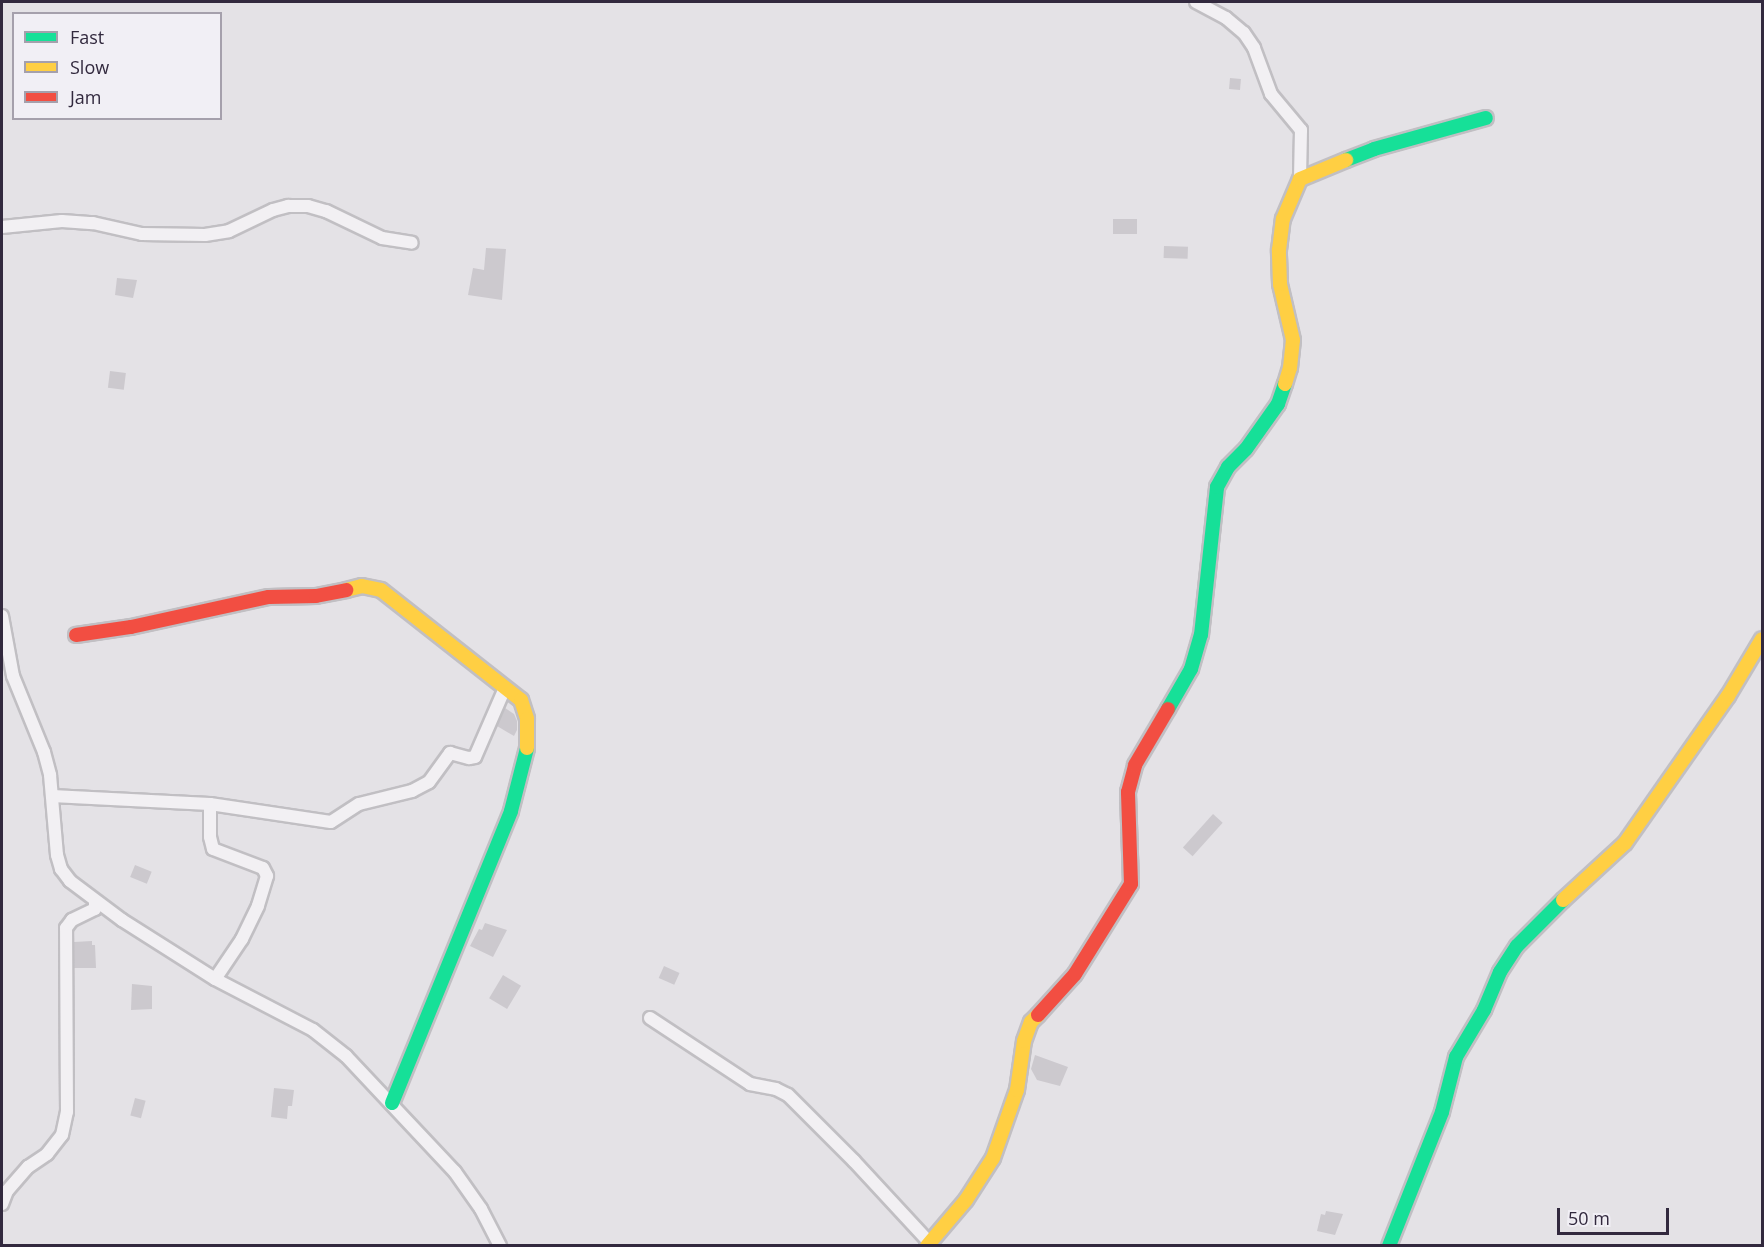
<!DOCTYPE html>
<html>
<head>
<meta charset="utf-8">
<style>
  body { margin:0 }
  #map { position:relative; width:1764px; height:1247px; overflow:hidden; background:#e4e2e6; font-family:"Open Sans",sans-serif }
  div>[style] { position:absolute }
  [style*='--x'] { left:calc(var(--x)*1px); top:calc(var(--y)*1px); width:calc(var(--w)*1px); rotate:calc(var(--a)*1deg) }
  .building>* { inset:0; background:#ccc9ce; transform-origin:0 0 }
  .roads { filter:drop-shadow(2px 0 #c1bfc3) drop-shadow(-2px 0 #c1bfc3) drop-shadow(0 2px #c1bfc3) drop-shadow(0 -2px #c1bfc3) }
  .street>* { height:12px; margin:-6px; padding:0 6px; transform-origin:6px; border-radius:6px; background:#f2f0f3 }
  .fast>* { height:14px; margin:-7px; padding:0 7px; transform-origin:7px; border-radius:7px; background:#16e098 }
  .slow>* { height:14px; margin:-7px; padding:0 7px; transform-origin:7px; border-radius:7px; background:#ffcf43 }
  .jam>* { height:14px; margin:-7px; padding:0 7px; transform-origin:7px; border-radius:7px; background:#f24e42 }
  span { translate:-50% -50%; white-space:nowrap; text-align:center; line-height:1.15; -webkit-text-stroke:5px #f1eff5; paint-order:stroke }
  .frame { position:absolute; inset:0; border:3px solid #32293e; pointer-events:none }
  .legend { position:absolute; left:12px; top:12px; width:210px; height:108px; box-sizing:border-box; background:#f1eff5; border:2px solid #a5a0ac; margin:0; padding:8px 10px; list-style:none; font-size:18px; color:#32293e }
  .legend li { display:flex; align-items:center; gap:12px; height:30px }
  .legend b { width:30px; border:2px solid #a5a0ac }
  .scale { position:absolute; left:1557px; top:1208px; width:112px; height:27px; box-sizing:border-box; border:3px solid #32293e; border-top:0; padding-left:8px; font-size:18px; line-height:21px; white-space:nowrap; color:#32293e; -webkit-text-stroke:4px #f1eff5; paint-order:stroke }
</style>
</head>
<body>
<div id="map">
  <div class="building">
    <div style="left:1230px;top:78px;width:11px;height:11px;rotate:5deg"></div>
    <div style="left:1113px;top:219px;width:24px;height:15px"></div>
    <div style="left:1164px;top:246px;width:24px;height:12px;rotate:2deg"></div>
    <div style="clip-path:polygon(486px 248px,506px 249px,502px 300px,468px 295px,473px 268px,484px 270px)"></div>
    <div style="clip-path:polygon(117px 278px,137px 280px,133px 298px,115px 295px)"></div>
    <div style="left:110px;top:371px;width:16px;height:17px;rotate:7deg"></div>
    <div style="clip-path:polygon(505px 708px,514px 714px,517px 721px,517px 730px,514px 736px,497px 726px)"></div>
    <div style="left:1213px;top:814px;width:13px;height:45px;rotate:42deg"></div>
    <div style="left:135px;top:865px;width:18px;height:13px;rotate:22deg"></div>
    <div style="clip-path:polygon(485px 923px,507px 930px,493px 957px,470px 946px,479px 929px,482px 930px)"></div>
    <div style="clip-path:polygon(92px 941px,92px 945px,95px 945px,96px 968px,74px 968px,74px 942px)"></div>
    <div style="left:664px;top:966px;width:17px;height:13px;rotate:24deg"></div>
    <div style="left:503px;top:975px;width:21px;height:27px;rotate:31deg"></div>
    <div style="clip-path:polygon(132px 984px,152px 986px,152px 1009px,131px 1010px)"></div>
    <div style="clip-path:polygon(1035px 1055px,1068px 1067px,1060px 1086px,1037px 1080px,1031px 1069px)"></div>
    <div style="clip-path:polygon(274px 1088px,294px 1090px,292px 1106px,288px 1106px,287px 1119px,271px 1117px)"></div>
    <div style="left:135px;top:1098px;width:11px;height:18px;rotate:15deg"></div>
    <div style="clip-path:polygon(1326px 1211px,1343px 1214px,1335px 1235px,1317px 1231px,1321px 1214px,1325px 1215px)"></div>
  </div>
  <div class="roads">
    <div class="street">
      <div style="--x:1196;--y:2;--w:34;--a:28"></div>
      <div style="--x:1226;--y:18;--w:23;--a:40"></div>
      <div style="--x:1244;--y:33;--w:18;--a:56"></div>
      <div style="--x:1254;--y:48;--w:49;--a:69.7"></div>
      <div style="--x:1271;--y:94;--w:47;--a:50.2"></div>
      <div style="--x:1301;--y:130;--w:49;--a:91.2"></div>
      <div style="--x:2;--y:227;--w:60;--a:-5.7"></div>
      <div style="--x:62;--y:221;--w:31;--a:4"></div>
      <div style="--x:93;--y:223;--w:50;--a:12.7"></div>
      <div style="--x:142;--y:234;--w:63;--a:0.9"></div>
      <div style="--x:205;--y:235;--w:24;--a:-9"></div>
      <div style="--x:229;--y:231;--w:49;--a:-25.5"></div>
      <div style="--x:273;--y:210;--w:16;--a:-15"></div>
      <div style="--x:288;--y:206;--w:20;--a:0"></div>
      <div style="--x:308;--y:206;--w:19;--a:16"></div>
      <div style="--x:326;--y:211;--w:62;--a:25.7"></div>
      <div style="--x:382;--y:238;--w:30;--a:9"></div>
      <div style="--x:2;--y:616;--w:61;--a:79.6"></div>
      <div style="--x:13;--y:676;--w:82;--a:67.8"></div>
      <div style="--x:44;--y:752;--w:24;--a:75"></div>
      <div style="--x:50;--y:775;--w:80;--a:85"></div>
      <div style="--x:57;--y:855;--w:15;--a:74"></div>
      <div style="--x:61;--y:869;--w:15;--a:53"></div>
      <div style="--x:70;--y:881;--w:65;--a:36.9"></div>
      <div style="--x:122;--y:920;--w:110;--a:32.4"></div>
      <div style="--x:215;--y:979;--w:110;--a:27.5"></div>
      <div style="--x:313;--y:1030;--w:42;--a:38.2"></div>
      <div style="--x:346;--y:1056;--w:159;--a:46.8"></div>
      <div style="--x:455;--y:1172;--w:45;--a:54.9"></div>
      <div style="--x:481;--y:1209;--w:42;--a:62.8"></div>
      <div style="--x:52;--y:796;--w:158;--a:2.9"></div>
      <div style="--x:210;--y:804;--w:122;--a:8.5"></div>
      <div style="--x:331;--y:822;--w:33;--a:-33"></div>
      <div style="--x:359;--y:804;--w:55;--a:-13.8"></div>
      <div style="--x:412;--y:791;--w:19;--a:-28"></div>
      <div style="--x:429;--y:782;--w:36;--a:-54"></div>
      <div style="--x:450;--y:753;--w:20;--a:15"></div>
      <div style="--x:469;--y:758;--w:6;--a:-9"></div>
      <div style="--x:475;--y:757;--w:75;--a:-66.5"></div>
      <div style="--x:210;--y:804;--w:33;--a:90"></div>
      <div style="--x:210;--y:837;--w:12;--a:76"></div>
      <div style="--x:213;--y:849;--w:53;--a:20.8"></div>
      <div style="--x:263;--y:868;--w:9;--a:63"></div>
      <div style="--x:267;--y:876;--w:31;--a:107"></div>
      <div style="--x:258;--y:906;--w:37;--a:116"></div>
      <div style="--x:242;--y:939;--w:48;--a:124"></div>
      <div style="--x:650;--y:1018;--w:120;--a:33.4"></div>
      <div style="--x:750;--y:1084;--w:26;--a:11"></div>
      <div style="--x:776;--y:1089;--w:13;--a:27"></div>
      <div style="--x:788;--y:1095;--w:93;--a:45"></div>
      <div style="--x:854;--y:1161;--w:110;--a:47.2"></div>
      <div style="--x:2;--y:1204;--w:14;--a:-69"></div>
      <div style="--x:7;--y:1191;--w:32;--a:-49"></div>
      <div style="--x:28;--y:1167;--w:23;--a:-34"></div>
      <div style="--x:47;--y:1154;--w:24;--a:-52"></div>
      <div style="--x:62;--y:1135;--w:24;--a:-78"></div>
      <div style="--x:67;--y:1112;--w:184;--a:-90.3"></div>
      <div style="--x:66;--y:928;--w:10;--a:-53"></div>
      <div style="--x:72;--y:920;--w:25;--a:-26"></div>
      <div style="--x:95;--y:909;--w:8;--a:-90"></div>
    </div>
    <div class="fast">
      <div style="--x:1346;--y:160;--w:30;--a:-21"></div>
      <div style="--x:1374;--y:149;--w:116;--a:-15.5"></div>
      <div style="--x:1168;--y:709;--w:46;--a:-60.1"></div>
      <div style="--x:1191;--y:669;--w:35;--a:-74"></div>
      <div style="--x:1201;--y:635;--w:149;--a:-83.8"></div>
      <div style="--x:1217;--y:487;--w:23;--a:-61"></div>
      <div style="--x:1228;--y:467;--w:25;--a:-45"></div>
      <div style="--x:1246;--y:449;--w:55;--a:-54.6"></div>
      <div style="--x:1278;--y:404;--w:21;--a:-71"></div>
      <div style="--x:392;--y:1103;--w:315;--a:-67.8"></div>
      <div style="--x:511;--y:811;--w:65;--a:-75.7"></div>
      <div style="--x:1389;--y:1246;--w:144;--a:-68.4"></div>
      <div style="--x:1442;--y:1112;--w:57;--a:-75.7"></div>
      <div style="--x:1456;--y:1057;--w:55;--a:-59.2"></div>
      <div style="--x:1484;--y:1010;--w:41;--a:-67.2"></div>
      <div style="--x:1500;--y:972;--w:31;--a:-57"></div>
      <div style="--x:1517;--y:946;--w:65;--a:-45"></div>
    </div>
    <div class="slow">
      <div style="--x:1285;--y:384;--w:17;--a:-73"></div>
      <div style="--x:1290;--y:368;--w:28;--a:-84"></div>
      <div style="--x:1293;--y:340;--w:57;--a:-103.1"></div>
      <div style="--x:1280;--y:284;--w:34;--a:-92"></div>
      <div style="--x:1279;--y:250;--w:31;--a:-83"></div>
      <div style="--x:1283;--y:219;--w:43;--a:-67"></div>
      <div style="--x:1300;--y:179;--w:50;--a:-22.4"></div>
      <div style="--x:346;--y:590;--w:16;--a:-14"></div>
      <div style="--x:362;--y:586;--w:19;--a:12"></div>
      <div style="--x:381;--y:590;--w:178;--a:38.2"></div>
      <div style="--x:521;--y:700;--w:20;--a:72"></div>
      <div style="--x:527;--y:719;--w:29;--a:90"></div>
      <div style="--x:1563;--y:900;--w:84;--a:-42.6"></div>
      <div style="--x:1625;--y:843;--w:179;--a:-55"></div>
      <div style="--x:1728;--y:696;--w:66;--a:-59.2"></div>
      <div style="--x:927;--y:1246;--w:60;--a:-49.7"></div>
      <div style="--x:966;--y:1200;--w:50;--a:-57.3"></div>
      <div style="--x:993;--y:1158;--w:72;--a:-70.6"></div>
      <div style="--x:1017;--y:1090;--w:49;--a:-81.9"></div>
      <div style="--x:1024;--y:1041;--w:20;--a:-70"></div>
      <div style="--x:1031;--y:1022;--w:10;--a:-45"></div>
    </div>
    <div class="jam">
      <div style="--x:76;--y:635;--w:56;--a:-8.3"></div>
      <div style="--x:131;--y:627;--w:141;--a:-12.3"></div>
      <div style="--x:269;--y:597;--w:47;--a:-1.2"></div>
      <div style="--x:316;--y:596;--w:31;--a:-11"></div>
      <div style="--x:1038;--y:1015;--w:55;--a:-47.9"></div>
      <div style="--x:1075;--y:974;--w:106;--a:-58.1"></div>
      <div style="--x:1131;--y:884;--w:92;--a:-91.9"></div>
      <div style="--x:1128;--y:792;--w:28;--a:-75"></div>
      <div style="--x:1135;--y:765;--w:65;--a:-59.5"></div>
    </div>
  </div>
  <div class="frame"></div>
  <ul class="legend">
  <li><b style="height:8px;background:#16e098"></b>Fast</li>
  <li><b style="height:8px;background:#ffcf43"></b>Slow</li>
  <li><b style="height:8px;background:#f24e42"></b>Jam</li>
  </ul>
  <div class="scale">50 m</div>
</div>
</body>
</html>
